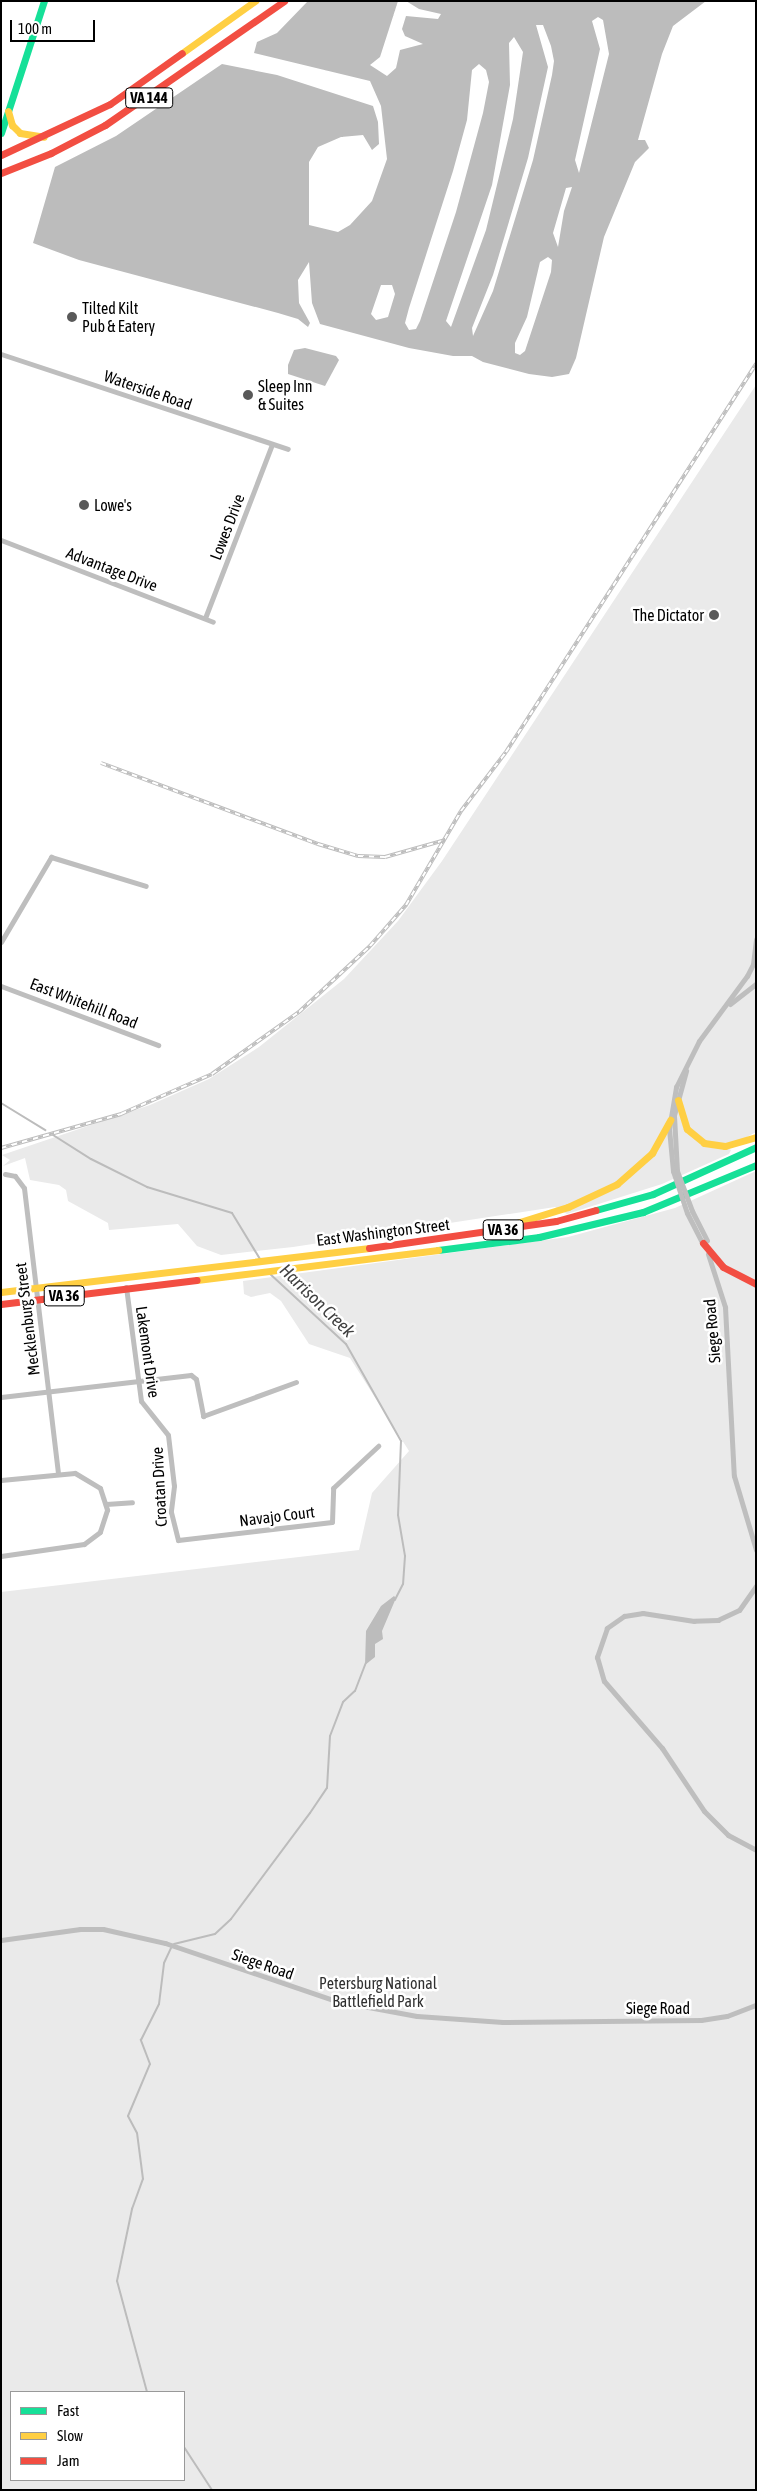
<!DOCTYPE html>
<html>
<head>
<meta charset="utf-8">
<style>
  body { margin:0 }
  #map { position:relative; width:757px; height:2491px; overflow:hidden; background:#fff; font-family:"Asap Condensed",sans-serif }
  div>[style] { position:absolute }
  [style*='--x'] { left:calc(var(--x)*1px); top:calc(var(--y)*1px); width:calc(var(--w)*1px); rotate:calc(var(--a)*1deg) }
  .green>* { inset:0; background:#eaeaea }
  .water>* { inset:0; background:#bcbcbc }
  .stream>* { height:2px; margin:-1px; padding:0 1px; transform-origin:1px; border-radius:1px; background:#bcbcbc }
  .street>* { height:5px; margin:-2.5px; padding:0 2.5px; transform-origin:2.5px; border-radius:2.5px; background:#bebebe }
  .fast>* { height:7px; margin:-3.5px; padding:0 3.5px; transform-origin:3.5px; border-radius:3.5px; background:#16e098 }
  .slow>* { height:7px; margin:-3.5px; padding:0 3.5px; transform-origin:3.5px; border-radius:3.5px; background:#ffcf43 }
  .jam>* { height:7px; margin:-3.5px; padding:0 3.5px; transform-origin:3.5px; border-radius:3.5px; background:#f24e42 }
  .rail>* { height:4px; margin-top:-2px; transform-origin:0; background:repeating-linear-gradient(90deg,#fff 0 5.5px,#bdbdbd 0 11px); box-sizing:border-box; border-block:1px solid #bdbdbd }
  .street-bridge>* { height:5px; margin:-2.5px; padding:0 2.5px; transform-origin:2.5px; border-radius:2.5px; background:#bebebe }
  .dots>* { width:14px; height:14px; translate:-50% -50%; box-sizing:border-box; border:2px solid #fff; border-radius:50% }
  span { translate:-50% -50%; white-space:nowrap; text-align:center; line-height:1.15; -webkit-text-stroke:5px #fff; paint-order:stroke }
  .shield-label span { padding:1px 4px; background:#fff; border:1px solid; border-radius:4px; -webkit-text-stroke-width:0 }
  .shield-label { font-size:15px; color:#000; font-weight:700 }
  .poi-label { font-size:16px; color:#000 }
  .left { translate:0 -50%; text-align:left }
  .right { translate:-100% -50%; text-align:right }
  .street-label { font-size:16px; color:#000 }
  .park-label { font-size:16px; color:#303030 }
  .water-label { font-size:18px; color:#414141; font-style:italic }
  .frame { position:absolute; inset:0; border:2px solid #000; pointer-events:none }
  .legend { position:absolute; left:10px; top:2391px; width:175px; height:90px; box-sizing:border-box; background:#fff; border:1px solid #999; margin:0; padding:6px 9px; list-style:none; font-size:15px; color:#000 }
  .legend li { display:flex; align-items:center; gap:10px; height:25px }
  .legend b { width:25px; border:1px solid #999 }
  .scale { position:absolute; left:10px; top:20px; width:85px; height:22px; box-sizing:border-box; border:2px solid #000; border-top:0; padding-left:6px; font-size:15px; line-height:18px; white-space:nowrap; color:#000; -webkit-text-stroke:4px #fff; paint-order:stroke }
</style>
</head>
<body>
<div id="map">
  <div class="green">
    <div style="clip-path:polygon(756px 385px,756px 1132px,727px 1148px,731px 1150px,729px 1154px,662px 1184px,567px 1214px,555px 1207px,293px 1247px,221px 1255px,197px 1246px,178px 1224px,109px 1230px,108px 1223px,68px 1201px,66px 1190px,59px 1185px,30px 1180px,25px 1158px,3px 1166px,10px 1160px,2px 1155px,150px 1105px,209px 1079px,259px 1047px,344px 979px,398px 921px,442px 861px)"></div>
    <div style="clip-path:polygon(evenodd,756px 1171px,756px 2490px,1px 2490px,1px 1592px,359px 1550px,372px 1493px,409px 1451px,350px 1358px,309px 1344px,281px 1301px,270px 1293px,251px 1297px,244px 1294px,243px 1281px,568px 1237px,675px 1208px,756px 1171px,11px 2392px,184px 2392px,184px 2480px,11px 2480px,11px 2392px)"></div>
  </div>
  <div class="water">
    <div style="clip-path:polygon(evenodd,308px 1px,398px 1px,380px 57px,370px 65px,387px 76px,396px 68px,400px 50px,423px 44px,405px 36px,402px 29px,406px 16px,438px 19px,441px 14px,419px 9px,406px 1px,706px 1px,673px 26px,662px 54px,638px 140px,645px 140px,649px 148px,635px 162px,604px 237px,576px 358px,569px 374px,552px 377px,529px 374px,483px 362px,472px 356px,453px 356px,409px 348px,320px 324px,312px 303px,309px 262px,298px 280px,299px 303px,310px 323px,308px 327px,298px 319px,278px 313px,79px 260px,33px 243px,55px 167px,116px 136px,222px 64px,277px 75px,373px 106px,378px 122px,379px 144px,372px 150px,363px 135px,341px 137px,318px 147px,309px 162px,309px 225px,338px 232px,350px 225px,372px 201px,387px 159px,381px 106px,370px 81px,254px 53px,257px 42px,277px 33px,308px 1px,598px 17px,603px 20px,609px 54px,579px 173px,575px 160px,600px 49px,592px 21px,598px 17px,308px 1px,536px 25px,543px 25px,551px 46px,554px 61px,552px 75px,533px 160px,493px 291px,473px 336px,472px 328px,493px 275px,528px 158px,548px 67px,536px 25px,308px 1px,514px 37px,523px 52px,513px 119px,486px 230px,451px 327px,446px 321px,492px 185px,510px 85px,509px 43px,514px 37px,308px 1px,479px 64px,486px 70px,489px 82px,483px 113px,456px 212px,420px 321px,416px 329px,409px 330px,405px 323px,409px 308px,453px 171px,467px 120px,472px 70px,479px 64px,308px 1px,572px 187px,564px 211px,558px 247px,553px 233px,566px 188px,572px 187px,308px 1px,548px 257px,552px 260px,551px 272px,525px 351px,520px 355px,515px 353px,515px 343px,527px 317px,540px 262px,548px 257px,308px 1px,381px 285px,392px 285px,395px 294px,388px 317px,376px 320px,371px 314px,381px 285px)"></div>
    <div style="clip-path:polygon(305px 348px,336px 356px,339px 360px,325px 386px,288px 374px,288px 365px,294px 350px)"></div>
    <div style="clip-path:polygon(394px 1596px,396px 1598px,382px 1631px,383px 1639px,375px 1644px,375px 1657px,365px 1665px,366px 1631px,381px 1606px)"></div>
  </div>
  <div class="stream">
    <div style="--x:1;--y:1103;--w:52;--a:31.5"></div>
    <div style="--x:53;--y:1135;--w:45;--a:32.3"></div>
    <div style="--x:91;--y:1159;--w:63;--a:26.6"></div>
    <div style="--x:147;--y:1187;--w:89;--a:17"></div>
    <div style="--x:232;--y:1213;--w:54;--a:58.7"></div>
    <div style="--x:269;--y:1273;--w:105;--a:42.7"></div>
    <div style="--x:346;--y:1344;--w:112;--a:60.4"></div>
    <div style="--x:401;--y:1441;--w:74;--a:92.3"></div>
    <div style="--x:398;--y:1515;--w:42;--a:80.3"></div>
    <div style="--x:405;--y:1556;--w:28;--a:94"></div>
    <div style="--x:403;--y:1584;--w:18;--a:117"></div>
    <div style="--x:174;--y:1944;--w:42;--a:-13.7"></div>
    <div style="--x:215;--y:1934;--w:22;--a:-43"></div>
    <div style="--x:231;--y:1919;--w:132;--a:-53.3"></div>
    <div style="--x:310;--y:1813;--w:30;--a:-56"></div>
    <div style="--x:327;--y:1788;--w:52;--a:-86.7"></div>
    <div style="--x:330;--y:1736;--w:36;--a:-69"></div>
    <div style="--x:343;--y:1702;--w:16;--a:-43"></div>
    <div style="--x:355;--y:1691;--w:30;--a:-69"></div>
    <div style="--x:147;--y:2392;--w:115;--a:-105.1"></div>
    <div style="--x:117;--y:2281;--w:74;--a:-78.2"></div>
    <div style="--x:132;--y:2209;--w:32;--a:-70"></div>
    <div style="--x:143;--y:2179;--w:46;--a:-97.4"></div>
    <div style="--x:137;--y:2133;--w:19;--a:-118"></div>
    <div style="--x:128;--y:2116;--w:56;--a:-67.1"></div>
    <div style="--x:150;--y:2064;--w:26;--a:-111"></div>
    <div style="--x:141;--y:2040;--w:40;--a:-63.4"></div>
    <div style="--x:159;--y:2004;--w:41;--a:-83"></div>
    <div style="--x:164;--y:1963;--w:17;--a:-65"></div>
    <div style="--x:184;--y:2447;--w:51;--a:56.9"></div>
  </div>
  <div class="street">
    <div style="--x:1;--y:354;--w:302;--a:18.3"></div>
    <div style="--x:1;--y:540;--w:227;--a:21.1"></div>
    <div style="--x:205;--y:618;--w:186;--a:-68.9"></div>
    <div style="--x:1;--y:942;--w:99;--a:-59.5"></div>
    <div style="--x:51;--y:857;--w:99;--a:17"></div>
    <div style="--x:1;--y:986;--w:168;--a:20.6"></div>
    <div style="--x:730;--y:1004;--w:33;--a:-38"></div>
    <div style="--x:673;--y:1171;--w:42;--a:-95.4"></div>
    <div style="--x:669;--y:1129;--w:43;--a:-80.5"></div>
    <div style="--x:676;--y:1087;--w:51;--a:-63.4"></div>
    <div style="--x:699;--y:1041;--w:81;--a:-53.6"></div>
    <div style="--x:747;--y:976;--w:13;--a:-63"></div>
    <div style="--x:753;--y:964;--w:25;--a:-83"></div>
    <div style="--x:677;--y:1171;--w:56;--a:-93.1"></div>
    <div style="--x:674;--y:1115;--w:46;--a:-74.7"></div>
    <div style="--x:5;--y:1174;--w:10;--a:11"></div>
    <div style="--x:15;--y:1176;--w:15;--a:53"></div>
    <div style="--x:24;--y:1188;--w:287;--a:83.2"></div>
    <div style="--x:692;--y:1211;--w:33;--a:63"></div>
    <div style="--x:687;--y:1213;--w:35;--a:63"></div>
    <div style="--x:708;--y:1254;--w:56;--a:72.2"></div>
    <div style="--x:725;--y:1307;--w:169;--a:87"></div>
    <div style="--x:734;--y:1476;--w:77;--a:73.4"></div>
    <div style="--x:126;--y:1287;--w:115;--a:82.5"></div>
    <div style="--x:141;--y:1401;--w:43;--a:51.5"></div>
    <div style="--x:168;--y:1435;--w:51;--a:83.3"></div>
    <div style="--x:174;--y:1486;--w:26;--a:97"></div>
    <div style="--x:171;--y:1512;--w:29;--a:76"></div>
    <div style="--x:178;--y:1540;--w:155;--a:-6.7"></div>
    <div style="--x:332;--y:1522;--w:34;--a:-88"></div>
    <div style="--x:333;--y:1488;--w:62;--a:-43"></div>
    <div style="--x:1;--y:1397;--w:191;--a:-6.6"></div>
    <div style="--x:191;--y:1375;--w:6;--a:39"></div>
    <div style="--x:196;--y:1379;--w:38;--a:79"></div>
    <div style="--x:203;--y:1416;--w:99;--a:-20.1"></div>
    <div style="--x:1;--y:1480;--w:74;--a:-5.4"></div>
    <div style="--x:75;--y:1473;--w:29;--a:31"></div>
    <div style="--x:100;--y:1488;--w:23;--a:72"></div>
    <div style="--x:107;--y:1510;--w:23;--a:108"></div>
    <div style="--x:100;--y:1532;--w:20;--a:143"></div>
    <div style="--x:84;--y:1544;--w:84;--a:171.8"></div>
    <div style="--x:106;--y:1504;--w:26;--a:-4"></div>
    <div style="--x:756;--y:1586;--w:29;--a:125"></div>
    <div style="--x:739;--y:1610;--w:23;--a:155"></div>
    <div style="--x:718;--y:1620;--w:24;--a:178"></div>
    <div style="--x:694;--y:1621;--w:52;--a:-171.1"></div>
    <div style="--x:643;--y:1613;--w:19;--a:171"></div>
    <div style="--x:624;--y:1616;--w:21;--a:145"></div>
    <div style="--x:607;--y:1628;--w:31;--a:109"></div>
    <div style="--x:597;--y:1657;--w:25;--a:74"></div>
    <div style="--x:604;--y:1681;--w:89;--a:49.1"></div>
    <div style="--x:662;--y:1748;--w:76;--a:56.3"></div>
    <div style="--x:704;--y:1811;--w:34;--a:45"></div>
    <div style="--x:728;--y:1835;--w:32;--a:28"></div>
    <div style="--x:1;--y:1940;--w:80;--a:-7.9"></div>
    <div style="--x:80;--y:1929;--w:23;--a:0"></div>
    <div style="--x:103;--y:1929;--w:64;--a:12.7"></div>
    <div style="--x:165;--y:1943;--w:181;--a:18.7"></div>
    <div style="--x:336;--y:2001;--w:82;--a:10.5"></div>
    <div style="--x:417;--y:2016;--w:86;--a:4"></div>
    <div style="--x:503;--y:2022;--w:198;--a:-0.6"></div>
    <div style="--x:701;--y:2020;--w:26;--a:-9"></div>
    <div style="--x:727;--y:2016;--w:31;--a:-21"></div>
  </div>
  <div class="fast">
    <div style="--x:1;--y:133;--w:139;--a:-72"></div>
    <div style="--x:596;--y:1210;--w:59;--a:-15.7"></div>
    <div style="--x:653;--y:1194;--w:113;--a:-24.5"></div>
    <div style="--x:438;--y:1250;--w:102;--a:-7.3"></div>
    <div style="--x:539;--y:1237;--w:107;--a:-13.5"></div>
    <div style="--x:643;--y:1212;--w:122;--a:-22.6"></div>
  </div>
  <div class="slow">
    <div style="--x:182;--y:53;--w:90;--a:-35.5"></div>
    <div style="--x:8;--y:111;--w:15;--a:74"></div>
    <div style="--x:12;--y:125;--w:11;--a:45"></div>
    <div style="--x:20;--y:133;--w:24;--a:9"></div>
    <div style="--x:678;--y:1100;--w:30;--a:73"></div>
    <div style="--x:687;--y:1129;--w:22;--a:39"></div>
    <div style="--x:704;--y:1143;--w:21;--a:8"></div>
    <div style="--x:725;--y:1146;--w:32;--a:-16"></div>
    <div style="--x:510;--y:1225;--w:61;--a:-17.2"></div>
    <div style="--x:568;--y:1207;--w:54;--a:-25.1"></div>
    <div style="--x:617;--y:1184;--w:47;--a:-41.5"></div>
    <div style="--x:652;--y:1153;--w:38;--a:-61"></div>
    <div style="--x:197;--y:1280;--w:243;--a:-7.1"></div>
    <div style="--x:1;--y:1292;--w:371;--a:-6.8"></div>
  </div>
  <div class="jam">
    <div style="--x:1;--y:155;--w:120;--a:-25.1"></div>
    <div style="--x:110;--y:104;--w:88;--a:-35.3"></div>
    <div style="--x:1;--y:173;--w:54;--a:-21.8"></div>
    <div style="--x:51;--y:153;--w:61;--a:-27.4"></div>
    <div style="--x:105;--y:125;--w:218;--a:-34.7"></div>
    <div style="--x:703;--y:1243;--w:31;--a:50"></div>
    <div style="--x:723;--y:1267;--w:37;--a:27"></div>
    <div style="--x:369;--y:1248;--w:189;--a:-8.2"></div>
    <div style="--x:556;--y:1221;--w:41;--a:-15.4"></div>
    <div style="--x:1;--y:1304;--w:197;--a:-7"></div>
  </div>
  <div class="rail">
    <div style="--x:101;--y:763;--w:232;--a:20.5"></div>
    <div style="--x:318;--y:844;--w:42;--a:16.7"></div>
    <div style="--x:358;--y:856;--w:27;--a:2"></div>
    <div style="--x:385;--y:857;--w:62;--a:-15.8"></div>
    <div style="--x:1;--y:1148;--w:125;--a:-15.8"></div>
    <div style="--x:121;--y:1114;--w:99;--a:-23.7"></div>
    <div style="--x:212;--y:1074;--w:107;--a:-35.5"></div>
    <div style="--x:299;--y:1012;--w:97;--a:-42.9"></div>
    <div style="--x:370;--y:946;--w:55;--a:-48.7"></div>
    <div style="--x:406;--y:905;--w:109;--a:-59.7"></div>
    <div style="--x:461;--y:811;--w:74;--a:-52.7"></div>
    <div style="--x:506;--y:752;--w:462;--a:-57.2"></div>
  </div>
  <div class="street-bridge">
    <div style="--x:673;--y:1171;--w:44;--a:71.6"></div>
    <div style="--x:677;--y:1171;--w:43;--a:69.4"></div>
  </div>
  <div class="dots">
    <div style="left:72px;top:317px;background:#595959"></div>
    <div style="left:248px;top:395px;background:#595959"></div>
    <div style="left:84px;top:505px;background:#595959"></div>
    <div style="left:714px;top:615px;background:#595959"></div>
  </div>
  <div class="shield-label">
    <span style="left:149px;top:98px">VA 144</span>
    <span style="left:503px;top:1230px">VA 36</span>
    <span style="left:64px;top:1296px">VA 36</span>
  </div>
  <div class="poi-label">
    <span class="left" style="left:82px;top:317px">Tilted Kilt<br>Pub &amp; Eatery</span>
    <span class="left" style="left:258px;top:395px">Sleep Inn<br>&amp; Suites</span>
    <span class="left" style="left:94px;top:505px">Lowe's</span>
    <span class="right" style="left:704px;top:615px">The Dictator</span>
  </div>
  <div class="street-label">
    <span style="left:148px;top:390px;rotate:19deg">Waterside Road</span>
    <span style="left:227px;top:527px;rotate:-69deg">Lowes Drive</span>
    <span style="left:112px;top:569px;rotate:21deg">Advantage Drive</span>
    <span style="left:84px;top:1003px;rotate:21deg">East Whitehill Road</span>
    <span style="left:383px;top:1232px;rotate:-7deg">East Washington Street</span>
    <span style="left:27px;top:1319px;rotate:-97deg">Mecklenburg Street</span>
    <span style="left:712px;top:1331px;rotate:-95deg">Siege Road</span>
    <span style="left:148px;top:1352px;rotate:82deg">Lakemont Drive</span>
    <span style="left:159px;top:1487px;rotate:-93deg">Croatan Drive</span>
    <span style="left:277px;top:1516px;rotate:-7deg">Navajo Court</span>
    <span style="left:263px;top:1964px;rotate:19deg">Siege Road</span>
    <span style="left:658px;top:2008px">Siege Road</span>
  </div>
  <div class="park-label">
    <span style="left:378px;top:1992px">Petersburg National<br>Battlefield Park</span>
  </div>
  <div class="water-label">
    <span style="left:317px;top:1301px;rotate:44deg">Harrison Creek</span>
  </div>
  <div class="frame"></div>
  <ul class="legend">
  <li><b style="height:6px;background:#16e098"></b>Fast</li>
  <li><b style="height:6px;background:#ffcf43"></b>Slow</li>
  <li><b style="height:6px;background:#f24e42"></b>Jam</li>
  </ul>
  <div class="scale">100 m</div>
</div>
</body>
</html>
